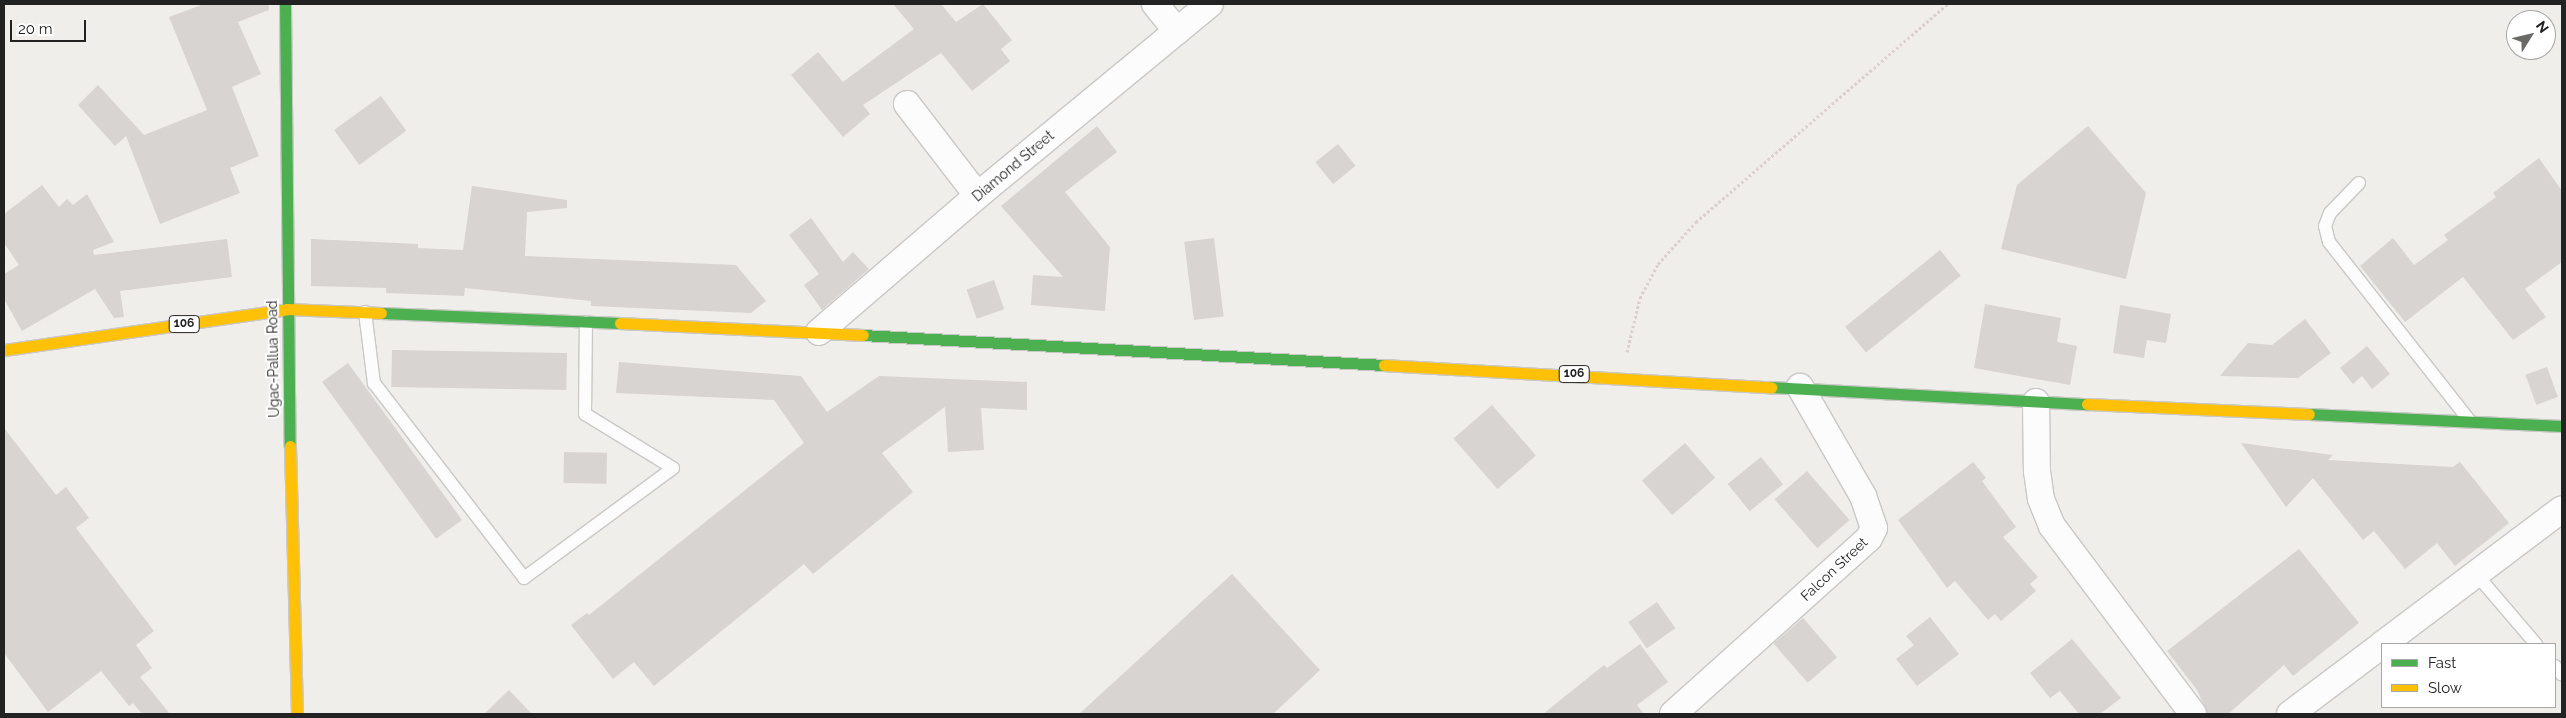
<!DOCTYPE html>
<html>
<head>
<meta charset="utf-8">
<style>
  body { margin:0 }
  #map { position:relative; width:2566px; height:718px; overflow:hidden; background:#f0eeeb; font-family:Raleway,sans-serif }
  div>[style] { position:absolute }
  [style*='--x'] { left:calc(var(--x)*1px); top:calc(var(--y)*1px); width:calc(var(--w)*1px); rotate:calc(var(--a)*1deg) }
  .building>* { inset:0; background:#d7d4d2; transform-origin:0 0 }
  .path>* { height:3px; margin-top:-1.5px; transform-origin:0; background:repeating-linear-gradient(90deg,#dccecd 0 2.5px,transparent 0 5px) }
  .roads { filter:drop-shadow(1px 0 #c9c8c7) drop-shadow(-1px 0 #c9c8c7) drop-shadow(0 1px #c9c8c7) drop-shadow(0 -1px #c9c8c7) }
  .lane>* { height:12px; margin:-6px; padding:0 6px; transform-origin:6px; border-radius:6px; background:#fdfcfc }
  .street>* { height:26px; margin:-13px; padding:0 13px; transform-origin:13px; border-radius:13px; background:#fdfcfc }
  .fast>* { height:11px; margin:-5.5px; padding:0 5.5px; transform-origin:5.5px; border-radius:5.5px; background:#4caf50 }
  .slow>* { height:11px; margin:-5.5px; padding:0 5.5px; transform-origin:5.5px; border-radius:5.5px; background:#ffc107 }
  span { translate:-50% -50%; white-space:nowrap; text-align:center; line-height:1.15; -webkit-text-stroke:4px #fff; paint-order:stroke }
  .shield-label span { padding:1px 4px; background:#fff; border:1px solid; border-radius:4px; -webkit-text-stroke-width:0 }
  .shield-label { font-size:12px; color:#222; font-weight:700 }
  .street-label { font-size:14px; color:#222 }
  .frame { position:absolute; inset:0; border:5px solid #222; pointer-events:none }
  .legend { position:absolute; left:2381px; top:643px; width:175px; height:65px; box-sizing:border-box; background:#fff; border:1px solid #a7a7a7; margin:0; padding:6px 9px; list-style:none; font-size:15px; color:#222 }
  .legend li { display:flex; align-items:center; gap:10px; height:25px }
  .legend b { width:25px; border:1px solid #a7a7a7 }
  .north { position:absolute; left:2506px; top:10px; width:50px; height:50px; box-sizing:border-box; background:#fff; border:1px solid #a7a7a7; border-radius:50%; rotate:54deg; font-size:14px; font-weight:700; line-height:20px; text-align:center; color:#222 }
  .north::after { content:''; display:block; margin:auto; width:18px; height:22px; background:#6a6968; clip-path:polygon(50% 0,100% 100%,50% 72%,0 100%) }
  .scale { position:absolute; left:10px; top:20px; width:76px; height:22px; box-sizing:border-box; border:2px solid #222; border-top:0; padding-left:6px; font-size:15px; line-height:18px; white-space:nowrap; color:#222; -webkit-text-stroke:4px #fff; paint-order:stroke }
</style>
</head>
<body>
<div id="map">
  <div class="building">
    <div style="clip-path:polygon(204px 4px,269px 4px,269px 10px,238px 22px,261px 74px,232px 87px,259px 156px,230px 168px,240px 193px,160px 224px,126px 136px,115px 146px,78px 105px,98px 85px,144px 135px,207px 110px,169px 17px)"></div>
    <div style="clip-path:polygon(893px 4px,941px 4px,956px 22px,983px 4px,1012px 40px,1001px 49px,1010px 61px,972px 91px,941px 53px,863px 105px,870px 114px,843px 137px,791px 75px,818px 52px,843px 82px,914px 29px)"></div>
    <div style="left:381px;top:96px;width:43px;height:58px;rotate:54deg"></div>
    <div style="clip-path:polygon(1097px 126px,1117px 152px,1065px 192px,1110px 247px,1105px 311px,1031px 305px,1033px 275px,1063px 277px,1001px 206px)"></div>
    <div style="clip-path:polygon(2088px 126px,2146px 193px,2126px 279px,2001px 249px,2017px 185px)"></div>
    <div style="left:1338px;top:144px;width:28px;height:29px;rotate:51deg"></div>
    <div style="clip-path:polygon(2539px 158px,2562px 191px,2562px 262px,2525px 289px,2546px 317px,2513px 340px,2463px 277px,2405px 322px,2360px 266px,2393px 238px,2414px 265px,2448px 240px,2444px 235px,2496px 197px,2493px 193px)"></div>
    <div style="clip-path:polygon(42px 185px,59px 207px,67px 199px,73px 205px,87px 194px,114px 242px,93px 250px,94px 255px,227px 239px,232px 277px,120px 291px,124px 317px,114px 318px,95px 289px,22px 331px,4px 299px,4px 274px,19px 265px,4px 243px,4px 214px)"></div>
    <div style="clip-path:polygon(472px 186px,567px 200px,567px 208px,527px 212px,525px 256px,736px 265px,766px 301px,751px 313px,591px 306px,591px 301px,465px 288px,464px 296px,386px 293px,386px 288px,311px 286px,311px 239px,418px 244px,418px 248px,463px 250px)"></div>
    <div style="clip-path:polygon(811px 218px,843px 262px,853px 252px,869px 269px,822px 310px,804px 285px,819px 274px,789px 235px)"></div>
    <div style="left:1214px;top:238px;width:79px;height:30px;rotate:83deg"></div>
    <div style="left:1940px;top:250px;width:33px;height:122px;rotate:51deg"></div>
    <div style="left:994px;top:280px;width:31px;height:29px;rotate:71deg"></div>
    <div style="clip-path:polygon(1985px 304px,2061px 318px,2057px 342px,2077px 346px,2070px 385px,1974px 368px)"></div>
    <div style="clip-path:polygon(2120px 305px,2171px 314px,2166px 343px,2147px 340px,2144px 358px,2113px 353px)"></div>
    <div style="clip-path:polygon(2305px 319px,2331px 353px,2298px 378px,2220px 376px,2248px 343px,2272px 345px)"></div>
    <div style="clip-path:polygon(2367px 346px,2390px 374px,2372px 389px,2362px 376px,2353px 384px,2340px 368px)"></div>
    <div style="left:392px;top:350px;width:175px;height:37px;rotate:1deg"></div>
    <div style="clip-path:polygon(619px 362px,801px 376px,827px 412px,879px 376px,1027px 382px,1027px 410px,981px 408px,984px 450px,948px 452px,945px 407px,882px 453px,913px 492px,813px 574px,804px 564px,654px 686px,634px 662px,613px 679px,571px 625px,587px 613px,589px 615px,804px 443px,774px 400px,616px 393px)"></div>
    <div style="left:348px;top:363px;width:194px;height:32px;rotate:54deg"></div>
    <div style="left:2547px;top:367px;width:32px;height:23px;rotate:70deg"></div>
    <div style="left:1492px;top:405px;width:67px;height:51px;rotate:49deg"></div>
    <div style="clip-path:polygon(4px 428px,56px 495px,66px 487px,89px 518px,76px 528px,154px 631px,136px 645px,152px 668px,140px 677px,170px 714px,142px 714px,133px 703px,129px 706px,101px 671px,48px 712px,4px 653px)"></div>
    <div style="left:1685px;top:443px;width:46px;height:57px;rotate:49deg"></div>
    <div style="clip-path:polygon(2241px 443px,2333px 455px,2328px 460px,2453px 467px,2460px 462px,2509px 523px,2455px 566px,2437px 543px,2405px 569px,2374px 531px,2363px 540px,2313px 478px,2286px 507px)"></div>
    <div style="left:564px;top:452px;width:43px;height:31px;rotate:1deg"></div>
    <div style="left:1761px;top:457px;width:35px;height:43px;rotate:51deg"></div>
    <div style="clip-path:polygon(1973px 462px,1986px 478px,1982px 481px,2016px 527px,2003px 537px,2038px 577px,2030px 584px,2036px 591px,2001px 621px,1995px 614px,1988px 620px,1955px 581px,1947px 588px,1898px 520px)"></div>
    <div style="left:1807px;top:471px;width:65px;height:43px;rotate:49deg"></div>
    <div style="clip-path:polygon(2299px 549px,2359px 623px,2293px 676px,2284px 665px,2228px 714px,2208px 714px,2197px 690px,2167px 651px)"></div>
    <div style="clip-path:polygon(1232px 574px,1320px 670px,1288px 700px,1273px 714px,1079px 714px)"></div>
    <div style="left:1657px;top:602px;width:32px;height:35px;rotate:55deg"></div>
    <div style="clip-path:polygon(1930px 617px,1959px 654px,1917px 686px,1896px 659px,1914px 645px,1906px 636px)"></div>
    <div style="left:1803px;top:618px;width:52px;height:39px;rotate:49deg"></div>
    <div style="clip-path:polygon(2072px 639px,2121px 698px,2100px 714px,2079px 714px,2060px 691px,2050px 698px,2030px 673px)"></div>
    <div style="clip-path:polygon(1640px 644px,1668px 682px,1637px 705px,1644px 714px,1543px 714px,1604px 665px,1607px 668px)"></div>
    <div style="clip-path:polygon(509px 690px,532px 714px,484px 714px)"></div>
  </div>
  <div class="path">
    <div style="--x:1627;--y:352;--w:56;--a:-76.5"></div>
    <div style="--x:1640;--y:298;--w:38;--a:-62"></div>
    <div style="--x:1658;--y:264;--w:57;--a:-47.9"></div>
    <div style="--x:1696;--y:222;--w:333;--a:-40.9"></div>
  </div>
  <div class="roads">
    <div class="lane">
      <div style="--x:2359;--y:183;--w:42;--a:134"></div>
      <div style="--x:2330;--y:213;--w:14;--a:111"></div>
      <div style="--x:2325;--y:226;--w:16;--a:76"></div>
      <div style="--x:2329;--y:242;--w:228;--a:51.8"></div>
      <div style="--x:365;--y:312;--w:72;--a:82.8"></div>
      <div style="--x:374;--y:383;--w:246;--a:52.4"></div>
      <div style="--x:524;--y:578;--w:185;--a:-36.4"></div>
      <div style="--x:673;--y:468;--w:103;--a:-148.5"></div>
      <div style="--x:585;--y:414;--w:92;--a:-89.4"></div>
      <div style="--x:2476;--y:574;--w:92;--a:49.4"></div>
      <div style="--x:2555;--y:666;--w:11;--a:52"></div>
    </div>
    <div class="street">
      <div style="--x:1155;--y:4;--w:35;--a:51"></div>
      <div style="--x:907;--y:104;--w:115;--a:52.4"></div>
      <div style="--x:819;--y:332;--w:216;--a:-40.7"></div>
      <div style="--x:983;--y:191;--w:294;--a:-39.5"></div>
      <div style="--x:2036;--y:402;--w:69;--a:89.2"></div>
      <div style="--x:2037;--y:471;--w:28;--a:82"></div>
      <div style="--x:2041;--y:499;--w:29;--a:68"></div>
      <div style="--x:2052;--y:526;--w:235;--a:53.1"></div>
      <div style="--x:2383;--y:644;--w:224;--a:-37"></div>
      <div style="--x:1673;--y:714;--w:263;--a:-41.9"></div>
      <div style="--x:1869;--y:538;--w:11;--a:-63"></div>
      <div style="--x:1874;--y:528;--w:34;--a:-109"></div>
      <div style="--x:1863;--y:496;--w:126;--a:-120"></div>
      <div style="--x:2290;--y:714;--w:115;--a:-36.9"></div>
    </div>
    <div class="fast">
      <div style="--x:285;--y:4;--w:442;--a:89.4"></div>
      <div style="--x:381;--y:313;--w:239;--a:2.4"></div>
      <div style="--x:863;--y:335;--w:522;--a:3.3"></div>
      <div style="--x:1771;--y:387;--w:316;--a:3.1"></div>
      <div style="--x:2309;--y:414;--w:253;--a:2.7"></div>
    </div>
    <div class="slow">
      <div style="--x:620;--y:323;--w:243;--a:2.8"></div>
      <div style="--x:4;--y:350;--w:286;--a:-8.2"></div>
      <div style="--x:287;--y:309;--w:94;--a:2.4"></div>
      <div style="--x:1384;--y:365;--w:388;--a:3.3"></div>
      <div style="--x:2087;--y:404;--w:222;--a:2.6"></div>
      <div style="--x:290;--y:446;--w:268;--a:88.5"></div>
    </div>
  </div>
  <div class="shield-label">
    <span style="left:184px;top:324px">106</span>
    <span style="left:1574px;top:374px">106</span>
  </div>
  <div class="street-label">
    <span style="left:1013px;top:166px;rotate:-40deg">Diamond Street</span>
    <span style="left:273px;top:359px;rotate:-91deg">Ugac-Pallua Road</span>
    <span style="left:1834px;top:569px;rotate:-43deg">Falcon Street</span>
  </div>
  <div class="frame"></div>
  <ul class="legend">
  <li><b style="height:6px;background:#4caf50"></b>Fast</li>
  <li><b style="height:6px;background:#ffc107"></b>Slow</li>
  </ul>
  <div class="north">N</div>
  <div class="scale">20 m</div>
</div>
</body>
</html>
